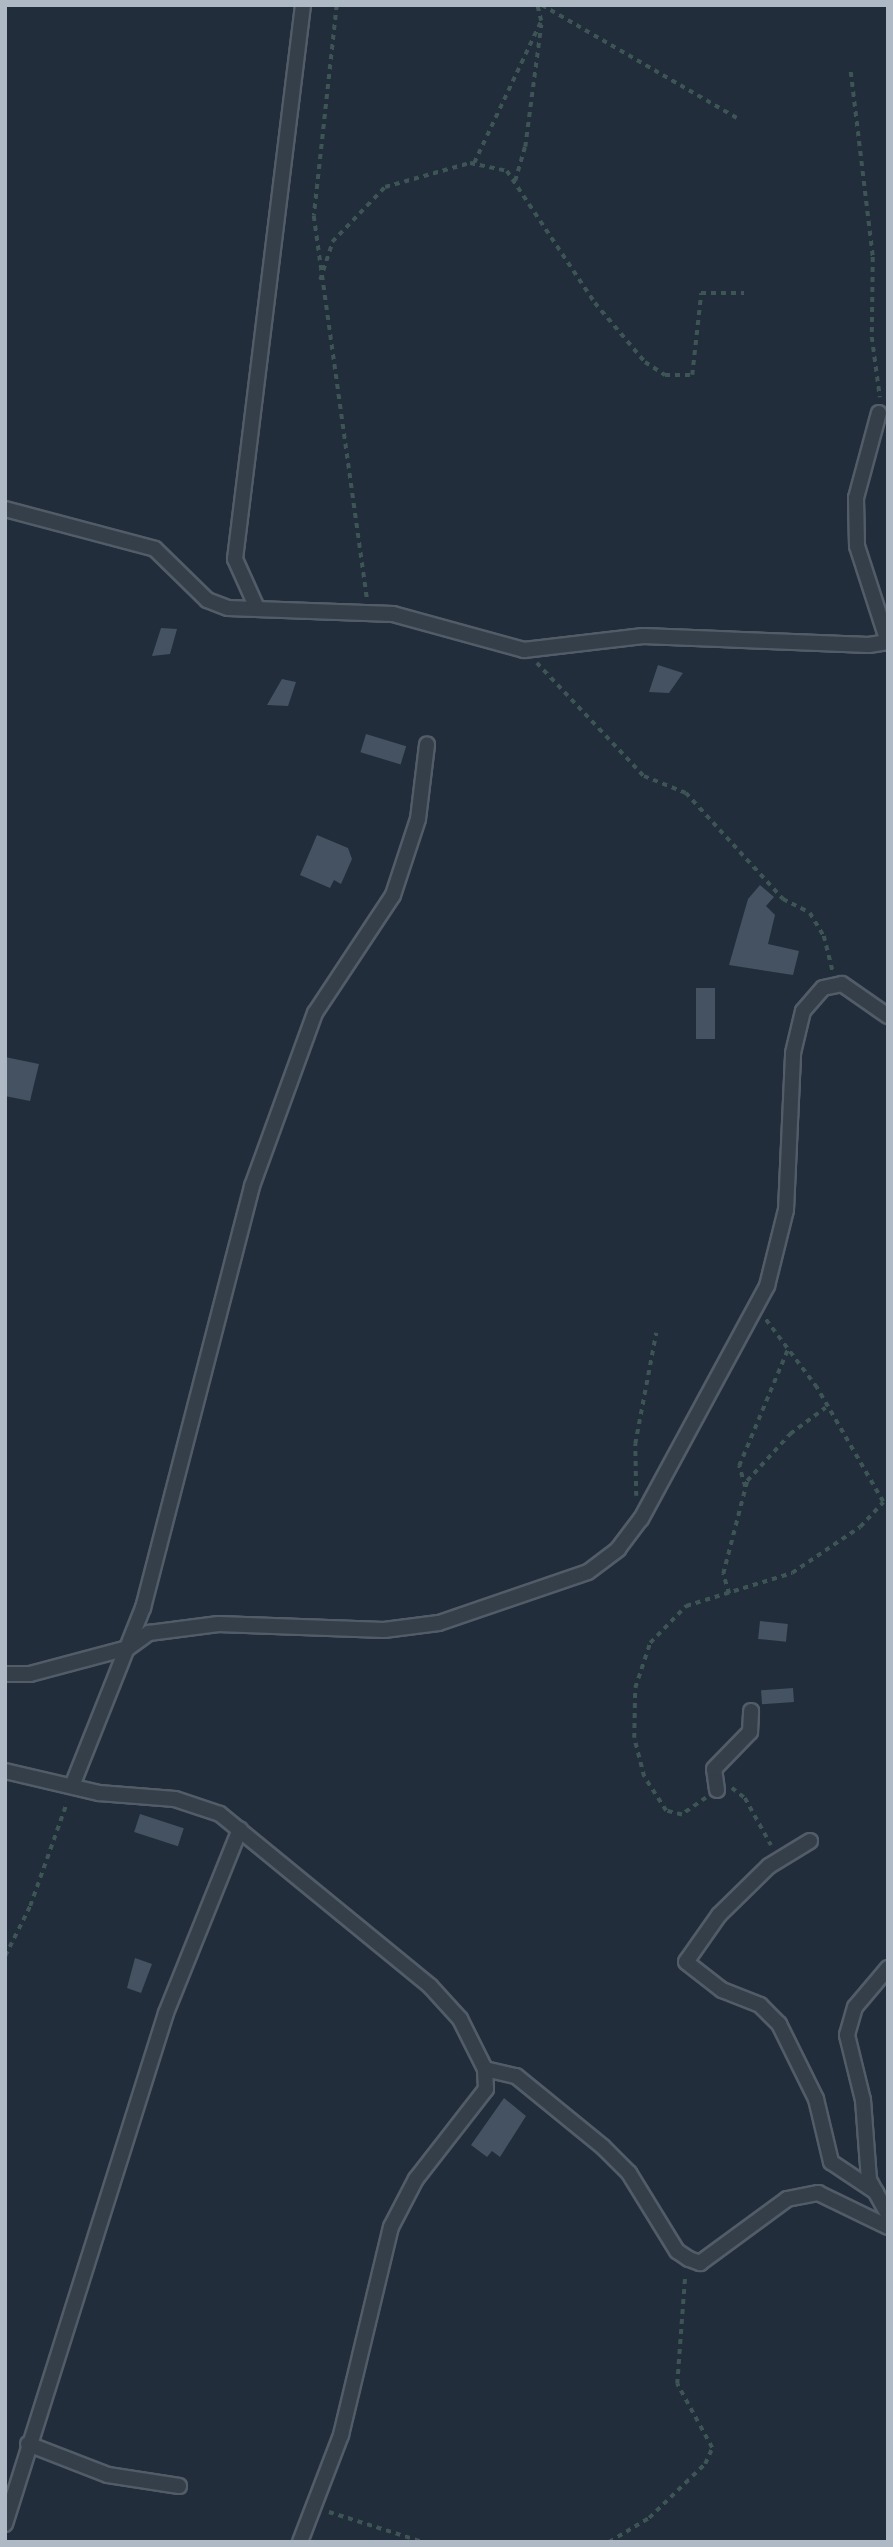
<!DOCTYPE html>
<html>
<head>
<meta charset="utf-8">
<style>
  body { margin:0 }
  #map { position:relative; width:893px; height:2547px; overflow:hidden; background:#212d3a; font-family:"Open Sans",sans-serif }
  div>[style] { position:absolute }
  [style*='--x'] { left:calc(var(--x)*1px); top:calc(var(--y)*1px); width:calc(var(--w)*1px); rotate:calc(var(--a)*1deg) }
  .building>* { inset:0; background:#445261; transform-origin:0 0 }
  .path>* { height:3.5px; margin-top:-1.75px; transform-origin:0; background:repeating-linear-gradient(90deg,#3d5555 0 5px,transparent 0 10px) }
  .roads { filter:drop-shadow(2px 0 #525c68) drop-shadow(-2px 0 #525c68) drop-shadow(0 2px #525c68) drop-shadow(0 -2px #525c68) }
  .minor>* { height:14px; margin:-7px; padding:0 7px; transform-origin:7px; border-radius:7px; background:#343f4a }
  span { translate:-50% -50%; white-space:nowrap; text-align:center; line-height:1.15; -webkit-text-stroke:6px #1a242f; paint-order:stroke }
  .frame { position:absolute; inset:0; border:7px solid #afb9c6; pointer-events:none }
</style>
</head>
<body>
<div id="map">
  <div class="building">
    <div style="clip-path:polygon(161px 628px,177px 629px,170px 654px,152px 656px)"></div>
    <div style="clip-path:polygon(658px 665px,683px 673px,669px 693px,649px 692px)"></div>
    <div style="clip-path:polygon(282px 679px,296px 682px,288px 706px,267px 705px)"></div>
    <div style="left:366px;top:734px;width:42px;height:19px;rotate:17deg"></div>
    <div style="clip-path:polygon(317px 835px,348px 848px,352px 859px,341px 884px,334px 880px,330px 888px,300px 875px)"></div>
    <div style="clip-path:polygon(760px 885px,774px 897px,766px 906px,775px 915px,768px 944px,799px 951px,793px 975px,729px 965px,748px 899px)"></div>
    <div style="left:696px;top:988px;width:19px;height:51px"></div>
    <div style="clip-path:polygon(5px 1057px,39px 1064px,30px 1101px,5px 1096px)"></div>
    <div style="left:760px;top:1621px;width:28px;height:18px;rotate:6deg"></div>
    <div style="left:793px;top:1688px;width:14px;height:32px;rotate:86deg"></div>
    <div style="left:140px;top:1814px;width:46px;height:19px;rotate:18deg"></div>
    <div style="clip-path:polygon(135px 1958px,152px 1964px,141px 1993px,127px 1988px)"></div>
    <div style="clip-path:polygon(504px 2098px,526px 2116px,500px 2157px,492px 2151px,487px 2157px,471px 2145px)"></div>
  </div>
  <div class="path">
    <div style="--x:337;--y:5;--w:212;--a:96.2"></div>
    <div style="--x:314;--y:216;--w:387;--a:82.1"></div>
    <div style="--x:542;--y:5;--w:228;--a:30.1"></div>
    <div style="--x:851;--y:72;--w:186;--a:83.2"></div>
    <div style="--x:873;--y:257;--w:80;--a:90.7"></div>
    <div style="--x:872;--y:337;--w:61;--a:82.4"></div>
    <div style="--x:474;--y:163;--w:157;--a:-64.7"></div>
    <div style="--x:541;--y:21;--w:16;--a:-104"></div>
    <div style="--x:515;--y:181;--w:35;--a:-74"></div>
    <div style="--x:525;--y:147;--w:123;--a:-82.5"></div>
    <div style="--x:320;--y:280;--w:40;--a:-72"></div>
    <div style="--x:332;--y:242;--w:76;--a:-46.1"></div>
    <div style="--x:385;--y:187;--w:88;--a:-15.8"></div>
    <div style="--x:470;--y:163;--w:38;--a:12"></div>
    <div style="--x:507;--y:171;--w:159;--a:56.3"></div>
    <div style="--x:595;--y:303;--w:77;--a:49.7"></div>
    <div style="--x:645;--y:362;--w:24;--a:33"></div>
    <div style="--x:665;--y:375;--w:27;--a:0"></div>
    <div style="--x:692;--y:375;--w:82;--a:-83.7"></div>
    <div style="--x:701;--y:293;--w:43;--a:0"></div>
    <div style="--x:537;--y:663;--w:156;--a:46.6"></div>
    <div style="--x:644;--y:776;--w:45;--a:22"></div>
    <div style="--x:686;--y:793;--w:144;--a:47.5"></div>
    <div style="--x:783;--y:899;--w:30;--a:27"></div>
    <div style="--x:810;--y:913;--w:27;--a:59"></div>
    <div style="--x:824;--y:936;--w:37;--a:76"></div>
    <div style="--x:745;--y:1487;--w:22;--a:-106"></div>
    <div style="--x:739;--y:1466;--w:127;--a:-67.3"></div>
    <div style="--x:636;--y:1496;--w:52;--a:-91.1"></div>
    <div style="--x:635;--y:1444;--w:113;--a:-79.3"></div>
    <div style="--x:729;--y:1594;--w:21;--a:-107"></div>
    <div style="--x:723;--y:1574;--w:96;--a:-75.5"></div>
    <div style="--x:747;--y:1481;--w:64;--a:-47.5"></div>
    <div style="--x:790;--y:1434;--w:44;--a:-36.6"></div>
    <div style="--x:732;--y:1788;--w:16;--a:38"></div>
    <div style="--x:745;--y:1798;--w:54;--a:61"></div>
    <div style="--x:706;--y:1798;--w:29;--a:145"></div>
    <div style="--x:682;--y:1815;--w:16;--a:-166"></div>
    <div style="--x:666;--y:1811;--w:40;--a:-122.9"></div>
    <div style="--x:644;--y:1777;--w:40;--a:-104.4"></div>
    <div style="--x:634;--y:1738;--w:50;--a:-88.9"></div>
    <div style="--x:635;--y:1688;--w:47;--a:-71.6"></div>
    <div style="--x:650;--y:1643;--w:52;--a:-45.8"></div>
    <div style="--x:686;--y:1606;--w:111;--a:-17.3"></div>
    <div style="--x:792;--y:1573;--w:82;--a:-34.1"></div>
    <div style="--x:860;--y:1527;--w:34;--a:-47"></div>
    <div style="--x:883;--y:1502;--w:132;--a:-120.1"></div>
    <div style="--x:817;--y:1388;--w:86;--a:-127"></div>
    <div style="--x:5;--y:1956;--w:56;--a:-63.4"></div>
    <div style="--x:30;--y:1906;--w:110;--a:-70.4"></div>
    <div style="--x:329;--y:2512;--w:99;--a:17.7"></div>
    <div style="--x:609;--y:2542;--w:47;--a:-31"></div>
    <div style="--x:649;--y:2518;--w:78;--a:-44"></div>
    <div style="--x:705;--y:2464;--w:17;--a:-66"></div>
    <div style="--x:712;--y:2448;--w:73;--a:-118.7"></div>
    <div style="--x:677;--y:2384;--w:109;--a:-85.8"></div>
  </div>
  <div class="roads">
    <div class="minor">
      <div style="--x:5;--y:509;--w:155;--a:14.9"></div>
      <div style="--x:155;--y:549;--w:73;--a:44.4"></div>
      <div style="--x:207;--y:600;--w:22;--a:21"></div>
      <div style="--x:228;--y:608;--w:165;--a:2.1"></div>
      <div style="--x:393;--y:614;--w:136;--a:15.4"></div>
      <div style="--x:524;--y:650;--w:120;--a:-6.7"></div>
      <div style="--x:643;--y:636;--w:226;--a:2.3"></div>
      <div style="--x:869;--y:645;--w:19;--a:-9"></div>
      <div style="--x:888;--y:642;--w:101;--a:-107.9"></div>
      <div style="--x:857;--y:546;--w:48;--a:-91.2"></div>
      <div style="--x:856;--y:498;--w:88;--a:-74.9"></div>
      <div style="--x:257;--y:608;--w:54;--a:-114.2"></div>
      <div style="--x:235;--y:559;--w:558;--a:-83"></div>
      <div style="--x:5;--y:1674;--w:25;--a:0"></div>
      <div style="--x:30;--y:1674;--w:101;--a:-14.9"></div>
      <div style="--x:128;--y:1648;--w:26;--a:-36"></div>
      <div style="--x:149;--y:1633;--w:70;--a:-7.4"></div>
      <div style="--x:218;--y:1624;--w:166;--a:2.1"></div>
      <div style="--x:384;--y:1630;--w:55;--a:-7.3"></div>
      <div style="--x:439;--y:1623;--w:157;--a:-18.9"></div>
      <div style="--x:588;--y:1572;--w:38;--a:-37"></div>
      <div style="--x:618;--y:1549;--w:38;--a:-53"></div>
      <div style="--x:641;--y:1519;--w:265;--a:-61.6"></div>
      <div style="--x:767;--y:1286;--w:78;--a:-76"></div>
      <div style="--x:786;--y:1210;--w:157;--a:-87.4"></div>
      <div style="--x:793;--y:1053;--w:43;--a:-76.6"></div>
      <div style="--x:803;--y:1011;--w:30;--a:-49"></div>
      <div style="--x:823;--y:988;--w:19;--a:-12"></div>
      <div style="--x:842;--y:984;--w:56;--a:34.8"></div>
      <div style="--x:5;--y:1771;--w:97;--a:13.2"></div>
      <div style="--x:99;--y:1793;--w:76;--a:4.5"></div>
      <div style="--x:175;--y:1799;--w:47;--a:18.4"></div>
      <div style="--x:220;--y:1814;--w:271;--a:39.3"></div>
      <div style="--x:430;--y:1986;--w:45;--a:47.7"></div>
      <div style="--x:460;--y:2019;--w:56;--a:63.4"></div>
      <div style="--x:485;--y:2069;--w:32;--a:13"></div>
      <div style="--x:516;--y:2076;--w:112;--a:39.2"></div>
      <div style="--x:603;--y:2147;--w:37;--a:45"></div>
      <div style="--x:629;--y:2173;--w:92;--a:58.4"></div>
      <div style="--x:677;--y:2251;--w:14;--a:34"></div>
      <div style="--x:689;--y:2259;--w:12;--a:20"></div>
      <div style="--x:700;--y:2263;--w:108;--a:-36.3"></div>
      <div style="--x:787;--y:2199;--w:32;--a:-11"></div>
      <div style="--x:818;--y:2193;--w:78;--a:25.9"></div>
      <div style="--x:72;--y:1786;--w:192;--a:-68.3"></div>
      <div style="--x:143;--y:1608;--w:436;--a:-75.5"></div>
      <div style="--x:252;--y:1186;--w:184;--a:-70"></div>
      <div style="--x:315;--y:1013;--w:141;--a:-56.5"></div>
      <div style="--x:393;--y:895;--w:80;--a:-71.8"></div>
      <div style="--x:418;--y:819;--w:75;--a:-83.1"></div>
      <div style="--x:717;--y:1790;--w:21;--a:-98"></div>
      <div style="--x:714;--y:1769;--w:52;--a:-45.8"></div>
      <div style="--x:750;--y:1732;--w:21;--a:-87"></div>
      <div style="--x:810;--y:1841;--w:48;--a:148.6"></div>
      <div style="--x:769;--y:1866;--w:70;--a:135.6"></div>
      <div style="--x:719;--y:1915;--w:57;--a:125.1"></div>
      <div style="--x:686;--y:1962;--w:46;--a:37.9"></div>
      <div style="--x:722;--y:1990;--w:41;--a:21.5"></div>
      <div style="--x:760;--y:2005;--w:27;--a:45"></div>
      <div style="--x:779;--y:2024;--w:84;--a:63.7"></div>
      <div style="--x:816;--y:2099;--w:65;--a:76.6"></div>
      <div style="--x:831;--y:2162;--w:54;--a:33.7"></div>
      <div style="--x:888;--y:1968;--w:51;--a:130.2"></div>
      <div style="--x:855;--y:2007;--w:29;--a:106"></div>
      <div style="--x:847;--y:2035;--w:67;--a:76.2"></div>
      <div style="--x:863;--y:2100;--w:80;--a:85.7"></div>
      <div style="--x:869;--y:2180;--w:39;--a:61"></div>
      <div style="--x:28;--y:2444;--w:86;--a:21.2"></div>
      <div style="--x:108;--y:2475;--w:72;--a:8.8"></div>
      <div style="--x:5;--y:2524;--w:536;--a:-72.51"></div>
      <div style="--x:166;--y:2013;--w:198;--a:-68.1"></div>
      <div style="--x:300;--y:2542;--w:115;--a:-69"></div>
      <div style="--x:341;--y:2435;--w:214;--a:-76.5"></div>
      <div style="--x:391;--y:2227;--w:54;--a:-62.5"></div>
      <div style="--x:416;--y:2179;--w:114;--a:-52.1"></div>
      <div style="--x:486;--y:2089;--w:20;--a:-93"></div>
    </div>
  </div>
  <div class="frame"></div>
</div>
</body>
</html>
